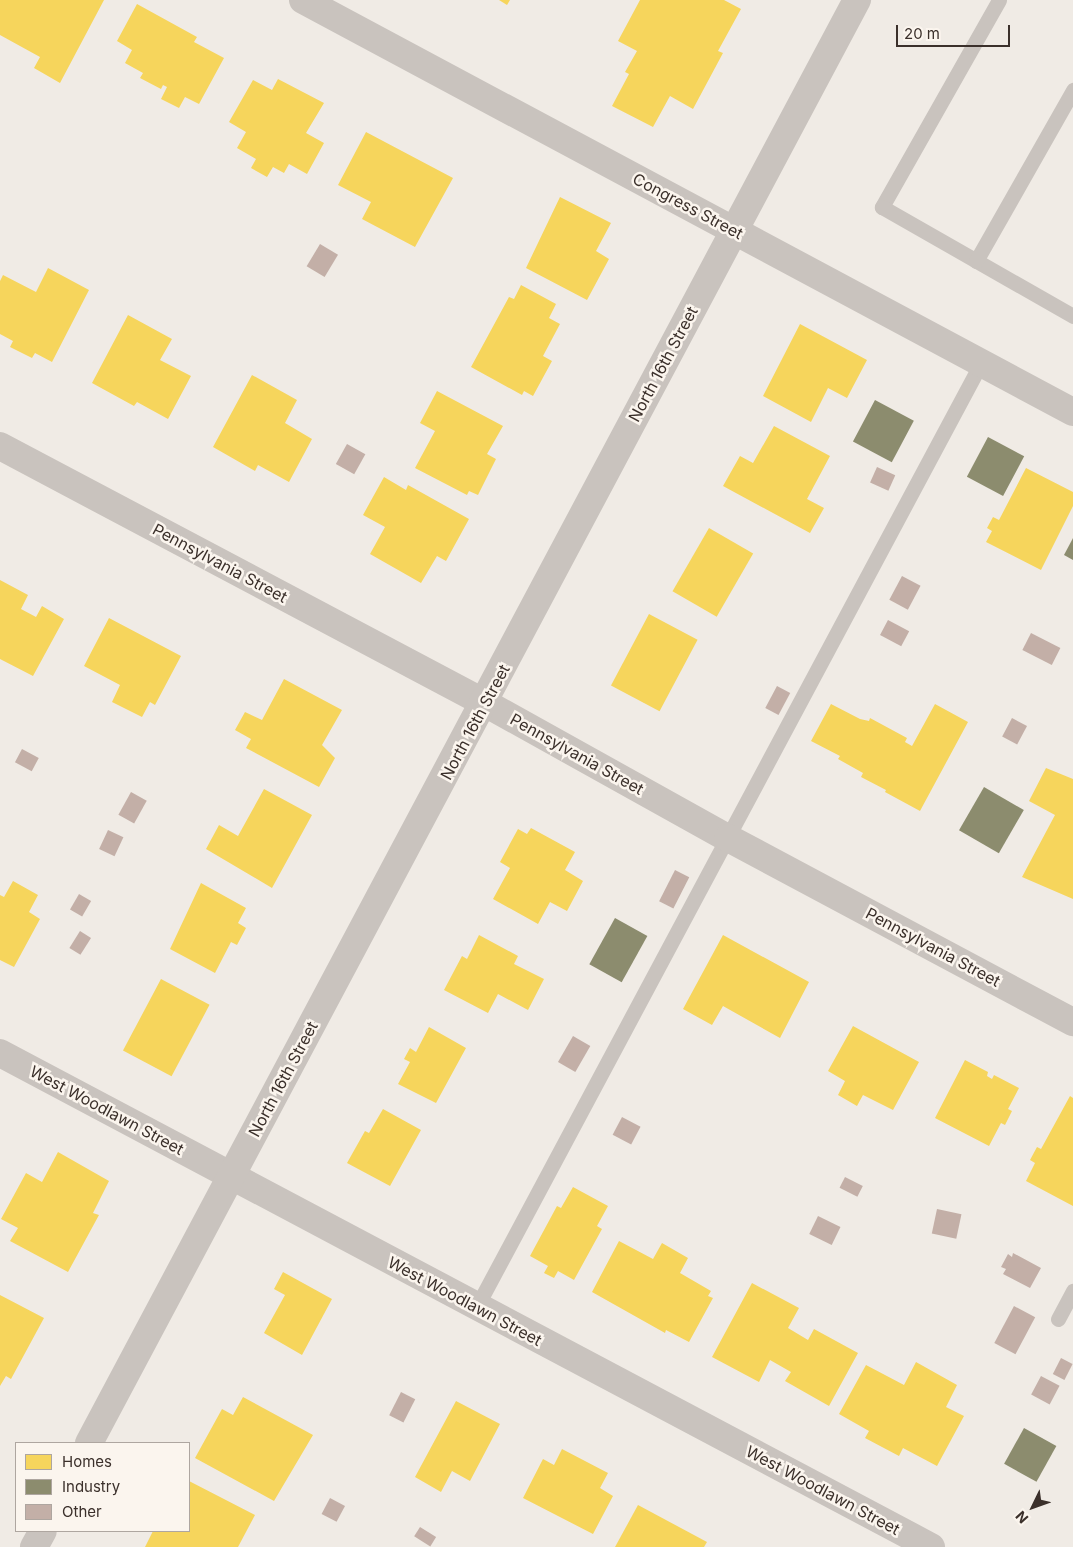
<!DOCTYPE html>
<html>
<head>
<meta charset="utf-8">
<style>
  body { margin:0 }
  #map { position:relative; width:1073px; height:1547px; overflow:hidden; background:#f0ebe5; font-family:Inter,sans-serif }
  div>[style] { position:absolute }
  [style*='--x'] { left:calc(var(--x)*1px); top:calc(var(--y)*1px); width:calc(var(--w)*1px); rotate:calc(var(--a)*1deg) }
  .homes>* { inset:0; background:#f6d55c; transform-origin:0 0 }
  .industry>* { inset:0; background:#8c8c6e; transform-origin:0 0 }
  .building>* { inset:0; background:#c3afa7; transform-origin:0 0 }
  .service>* { height:15px; margin:-7.5px; padding:0 7.5px; transform-origin:7.5px; border-radius:7.5px; background:#c9c3be }
  .minor>* { height:28px; margin:-14px; padding:0 14px; transform-origin:14px; border-radius:14px; background:#c9c3be }
  span { translate:-50% -50%; white-space:nowrap; text-align:center; line-height:1.15; -webkit-text-stroke:5px #fbf5ee; paint-order:stroke }
  .street-label { font-size:16px; color:#3b302b }
  .legend { position:absolute; left:15px; top:1442px; width:175px; height:90px; box-sizing:border-box; background:#fbf5ee; border:1px solid #aea6a0; margin:0; padding:6px 9px; list-style:none; font-size:15px; color:#3b302b }
  .legend li { display:flex; align-items:center; gap:10px; height:25px }
  .legend b { width:25px; border:1px solid #aea6a0 }
  .north { position:absolute; left:1008px; top:1482px; width:50px; height:50px; -webkit-text-stroke:4px #fbf5ee; paint-order:stroke; rotate:228deg; font-size:14px; font-weight:700; line-height:20px; text-align:center; color:#3b302b }
  .north::after { content:''; display:block; margin:auto; width:18px; height:22px; background:#3b302b; clip-path:polygon(50% 0,100% 100%,50% 72%,0 100%) }
  .scale { position:absolute; left:896px; top:25px; width:114px; height:22px; box-sizing:border-box; border:2px solid #3b302b; border-top:0; padding-left:6px; font-size:15px; line-height:18px; white-space:nowrap; color:#3b302b; -webkit-text-stroke:4px #fbf5ee; paint-order:stroke }
</style>
</head>
<body>
<div id="map">
  <div class="homes">
    <div style="clip-path:polygon(0 0,104px 0,60px 83px,34px 68px,40px 57px,0 35px)"></div>
    <div style="clip-path:polygon(499px 0,510px 0,507px 5px)"></div>
    <div style="clip-path:polygon(640px 0,724px 0,741px 9px,718px 51px,723px 53px,693px 109px,670px 96px,653px 127px,612px 106px,629px 74px,625px 72px,637px 51px,618px 41px)"></div>
    <div style="clip-path:polygon(137px 4px,197px 37px,194px 42px,224px 58px,199px 104px,185px 97px,179px 108px,161px 99px,167px 87px,163px 85px,161px 89px,140px 78px,143px 73px,125px 63px,132px 50px,117px 41px)"></div>
    <div style="clip-path:polygon(278px 79px,324px 103px,306px 133px,324px 143px,307px 174px,289px 164px,284px 173px,273px 167px,267px 177px,251px 168px,256px 159px,237px 148px,246px 132px,229px 122px,253px 80px,272px 90px)"></div>
    <div style="clip-path:polygon(366px 132px,453px 178px,415px 247px,362px 219px,371px 202px,338px 185px)"></div>
    <div style="clip-path:polygon(560px 197px,611px 223px,596px 251px,609px 259px,587px 300px,526px 268px)"></div>
    <div style="clip-path:polygon(48px 268px,89px 290px,52px 362px,35px 353px,32px 358px,10px 347px,13px 341px,0 334px,0 281px,3px 275px,36px 292px)"></div>
    <div style="clip-path:polygon(521px 285px,556px 304px,549px 318px,560px 324px,543px 356px,552px 361px,533px 396px,524px 391px,522px 395px,471px 367px,509px 297px,514px 299px)"></div>
    <div style="clip-path:polygon(128px 315px,172px 339px,160px 360px,191px 376px,168px 419px,137px 402px,134px 406px,92px 383px)"></div>
    <div style="clip-path:polygon(800px 324px,867px 360px,847px 398px,828px 388px,811px 422px,763px 396px)"></div>
    <div style="clip-path:polygon(252px 375px,297px 400px,285px 423px,312px 439px,289px 482px,258px 465px,255px 471px,213px 447px)"></div>
    <div style="clip-path:polygon(437px 391px,503px 426px,487px 454px,496px 459px,478px 495px,469px 491px,467px 495px,415px 468px,435px 431px,420px 423px)"></div>
    <div style="clip-path:polygon(774px 426px,830px 456px,807px 499px,824px 508px,810px 533px,723px 486px,740px 456px,753px 463px)"></div>
    <div style="clip-path:polygon(1026px 468px,1073px 492px,1073px 506px,1041px 570px,986px 542px,992px 531px,987px 528px,993px 517px,999px 520px)"></div>
    <div style="clip-path:polygon(384px 477px,406px 490px,408px 485px,469px 519px,446px 561px,437px 556px,421px 583px,370px 554px,385px 527px,363px 515px)"></div>
    <div style="left:709px;top:528px;width:51px;height:73px;rotate:30deg"></div>
    <div style="clip-path:polygon(0 580px,28px 595px,21px 609px,36px 617px,42px 606px,64px 619px,33px 676px,0 659px)"></div>
    <div style="left:649px;top:614px;width:55px;height:81px;rotate:28deg"></div>
    <div style="clip-path:polygon(109px 618px,181px 656px,155px 705px,150px 702px,142px 717px,112px 702px,120px 685px,84px 666px)"></div>
    <div style="clip-path:polygon(284px 679px,342px 710px,322px 745px,335px 758px,319px 787px,246px 748px,251px 739px,235px 730px,245px 712px,262px 720px)"></div>
    <div style="clip-path:polygon(831px 704px,860px 719px,869px 721px,870px 718px,907px 738px,905px 742px,912px 746px,935px 704px,968px 722px,920px 811px,885px 792px,886px 790px,861px 777px,863px 773px,838px 759px,840px 756px,811px 741px)"></div>
    <div style="clip-path:polygon(1046px 768px,1073px 779px,1073px 899px,1022px 877px,1055px 815px,1029px 801px)"></div>
    <div style="clip-path:polygon(264px 789px,312px 815px,272px 888px,206px 849px,219px 825px,238px 836px)"></div>
    <div style="clip-path:polygon(531px 828px,575px 852px,565px 870px,583px 881px,567px 911px,550px 902px,538px 924px,493px 899px,510px 868px,500px 862px,518px 829px,527px 834px)"></div>
    <div style="clip-path:polygon(13px 881px,38px 895px,29px 912px,40px 919px,14px 967px,0 960px,0 895px,4px 897px)"></div>
    <div style="clip-path:polygon(201px 883px,246px 908px,238px 923px,246px 928px,237px 945px,231px 942px,215px 973px,170px 949px)"></div>
    <div style="clip-path:polygon(479px 935px,518px 956px,514px 964px,544px 979px,528px 1010px,498px 994px,488px 1013px,444px 990px,462px 956px,467px 959px)"></div>
    <div style="clip-path:polygon(723px 935px,809px 982px,780px 1038px,723px 1006px,712px 1025px,683px 1009px)"></div>
    <div style="left:161px;top:979px;width:55px;height:81px;rotate:28deg"></div>
    <div style="clip-path:polygon(853px 1026px,919px 1062px,893px 1110px,863px 1095px,857px 1106px,838px 1095px,845px 1081px,828px 1071px)"></div>
    <div style="clip-path:polygon(429px 1027px,466px 1048px,436px 1103px,398px 1084px,410px 1062px,404px 1059px,410px 1048px,416px 1052px)"></div>
    <div style="clip-path:polygon(965px 1060px,988px 1072px,987px 1076px,992px 1079px,994px 1075px,1019px 1088px,1008px 1109px,1012px 1111px,1005px 1125px,1001px 1123px,989px 1146px,935px 1118px)"></div>
    <div style="clip-path:polygon(1070px 1096px,1073px 1098px,1073px 1206px,1026px 1181px,1035px 1163px,1030px 1160px,1037px 1147px,1041px 1149px)"></div>
    <div style="clip-path:polygon(383px 1109px,421px 1130px,390px 1186px,347px 1163px,365px 1131px,369px 1133px)"></div>
    <div style="clip-path:polygon(58px 1152px,109px 1181px,93px 1213px,99px 1215px,68px 1272px,10px 1241px,18px 1228px,1px 1219px,26px 1173px,42px 1182px)"></div>
    <div style="clip-path:polygon(573px 1187px,608px 1206px,597px 1226px,602px 1229px,574px 1280px,558px 1271px,554px 1278px,544px 1273px,548px 1266px,530px 1256px,557px 1206px,561px 1208px)"></div>
    <div style="clip-path:polygon(619px 1241px,653px 1259px,662px 1243px,688px 1258px,680px 1273px,711px 1291px,708px 1296px,713px 1298px,689px 1342px,666px 1330px,665px 1333px,592px 1292px)"></div>
    <div style="clip-path:polygon(283px 1272px,332px 1299px,302px 1355px,264px 1333px,285px 1295px,274px 1289px)"></div>
    <div style="clip-path:polygon(752px 1283px,799px 1308px,788px 1328px,808px 1340px,814px 1329px,858px 1353px,829px 1406px,785px 1381px,791px 1372px,770px 1360px,759px 1382px,712px 1357px)"></div>
    <div style="clip-path:polygon(0 1295px,44px 1318px,11px 1379px,6px 1376px,0 1386px)"></div>
    <div style="clip-path:polygon(916px 1362px,957px 1385px,946px 1407px,964px 1416px,937px 1466px,903px 1448px,899px 1456px,865px 1438px,869px 1431px,839px 1414px,866px 1365px,904px 1385px)"></div>
    <div style="clip-path:polygon(243px 1397px,313px 1435px,274px 1501px,195px 1458px,222px 1409px,233px 1415px)"></div>
    <div style="clip-path:polygon(456px 1401px,500px 1424px,470px 1481px,452px 1471px,441px 1492px,415px 1477px)"></div>
    <div style="clip-path:polygon(562px 1449px,608px 1473px,600px 1488px,613px 1496px,593px 1534px,523px 1498px,543px 1459px,554px 1465px)"></div>
    <div style="clip-path:polygon(189px 1481px,255px 1515px,238px 1547px,145px 1547px,153px 1531px,189px 1531px)"></div>
    <div style="clip-path:polygon(638px 1505px,707px 1542px,704px 1547px,615px 1547px)"></div>
  </div>
  <div class="industry">
    <div style="left:875px;top:400px;width:44px;height:47px;rotate:28deg"></div>
    <div style="left:988px;top:437px;width:41px;height:45px;rotate:28deg"></div>
    <div style="clip-path:polygon(1073px 538px,1073px 560px,1064px 555px)"></div>
    <div style="left:984px;top:787px;width:46px;height:50px;rotate:30deg"></div>
    <div style="left:615px;top:918px;width:37px;height:53px;rotate:29deg"></div>
    <div style="left:1024px;top:1428px;width:37px;height:41px;rotate:29deg"></div>
  </div>
  <div class="building">
    <div style="left:320px;top:244px;width:21px;height:26px;rotate:31deg"></div>
    <div style="left:347px;top:444px;width:21px;height:23px;rotate:29deg"></div>
    <div style="left:877px;top:467px;width:20px;height:17px;rotate:24deg"></div>
    <div style="left:902px;top:576px;width:21px;height:27px;rotate:28deg"></div>
    <div style="left:888px;top:620px;width:24px;height:17px;rotate:28deg"></div>
    <div style="left:1031px;top:633px;width:33px;height:19px;rotate:27deg"></div>
    <div style="left:777px;top:686px;width:15px;height:25px;rotate:28deg"></div>
    <div style="left:1012px;top:718px;width:17px;height:21px;rotate:28deg"></div>
    <div style="left:22px;top:749px;width:19px;height:15px;rotate:28deg"></div>
    <div style="left:131px;top:792px;width:18px;height:26px;rotate:29deg"></div>
    <div style="left:108px;top:830px;width:17px;height:21px;rotate:25deg"></div>
    <div style="left:675px;top:870px;width:16px;height:35px;rotate:27deg"></div>
    <div style="left:79px;top:894px;width:14px;height:18px;rotate:30deg"></div>
    <div style="left:80px;top:931px;width:13px;height:20px;rotate:32deg"></div>
    <div style="left:573px;top:1036px;width:20px;height:30px;rotate:30deg"></div>
    <div style="left:622px;top:1117px;width:21px;height:20px;rotate:28deg"></div>
    <div style="left:845px;top:1177px;width:20px;height:12px;rotate:27deg"></div>
    <div style="left:937px;top:1209px;width:25px;height:25px;rotate:12deg"></div>
    <div style="left:818px;top:1216px;width:25px;height:20px;rotate:26deg"></div>
    <div style="clip-path:polygon(1013px 1253px,1041px 1268px,1030px 1288px,1003px 1274px,1006px 1269px,1001px 1267px,1008px 1254px,1012px 1257px)"></div>
    <div style="left:1014px;top:1306px;width:24px;height:42px;rotate:28deg"></div>
    <div style="left:1061px;top:1358px;width:13px;height:18px;rotate:27deg"></div>
    <div style="left:1041px;top:1376px;width:21px;height:21px;rotate:28deg"></div>
    <div style="left:401px;top:1392px;width:16px;height:26px;rotate:27deg"></div>
    <div style="left:330px;top:1498px;width:17px;height:18px;rotate:28deg"></div>
    <div style="left:420px;top:1527px;width:19px;height:11px;rotate:32deg"></div>
  </div>
  <div class="service">
    <div style="--x:999;--y:0;--w:238;--a:119.5"></div>
    <div style="--x:882;--y:207;--w:220;--a:29.7"></div>
    <div style="--x:976;--y:261;--w:197;--a:-60.4"></div>
    <div style="--x:476;--y:1308;--w:1071;--a:-61.88"></div>
    <div style="--x:1058;--y:1319;--w:32;--a:-62"></div>
  </div>
  <div class="minor">
    <div style="--x:303;--y:0;--w:873;--a:28.15"></div>
    <div style="--x:0;--y:446;--w:549;--a:27.92"></div>
    <div style="--x:485;--y:703;--w:278;--a:29.1"></div>
    <div style="--x:728;--y:838;--w:391;--a:28.1"></div>
    <div style="--x:0;--y:1053;--w:1054;--a:27.95"></div>
    <div style="--x:89;--y:1443;--w:1635;--a:-61.98"></div>
    <div style="--x:34;--y:1547;--w:18;--a:-61"></div>
  </div>
  <div class="street-label">
    <span style="left:688px;top:206px;rotate:28deg">Congress Street</span>
    <span style="left:663px;top:364px;rotate:-62deg">North 16th Street</span>
    <span style="left:220px;top:563px;rotate:28deg">Pennsylvania Street</span>
    <span style="left:475px;top:722px;rotate:-62deg">North 16th Street</span>
    <span style="left:577px;top:754px;rotate:29deg">Pennsylvania Street</span>
    <span style="left:933px;top:947px;rotate:28deg">Pennsylvania Street</span>
    <span style="left:283px;top:1079px;rotate:-62deg">North 16th Street</span>
    <span style="left:107px;top:1110px;rotate:28deg">West Woodlawn Street</span>
    <span style="left:465px;top:1301px;rotate:28deg">West Woodlawn Street</span>
    <span style="left:823px;top:1490px;rotate:28deg">West Woodlawn Street</span>
  </div>
  <ul class="legend">
  <li><b style="height:14px;background:#f6d55c"></b>Homes</li>
  <li><b style="height:14px;background:#8c8c6e"></b>Industry</li>
  <li><b style="height:14px;background:#c3afa7"></b>Other</li>
  </ul>
  <div class="north">N</div>
  <div class="scale">20 m</div>
</div>
</body>
</html>
